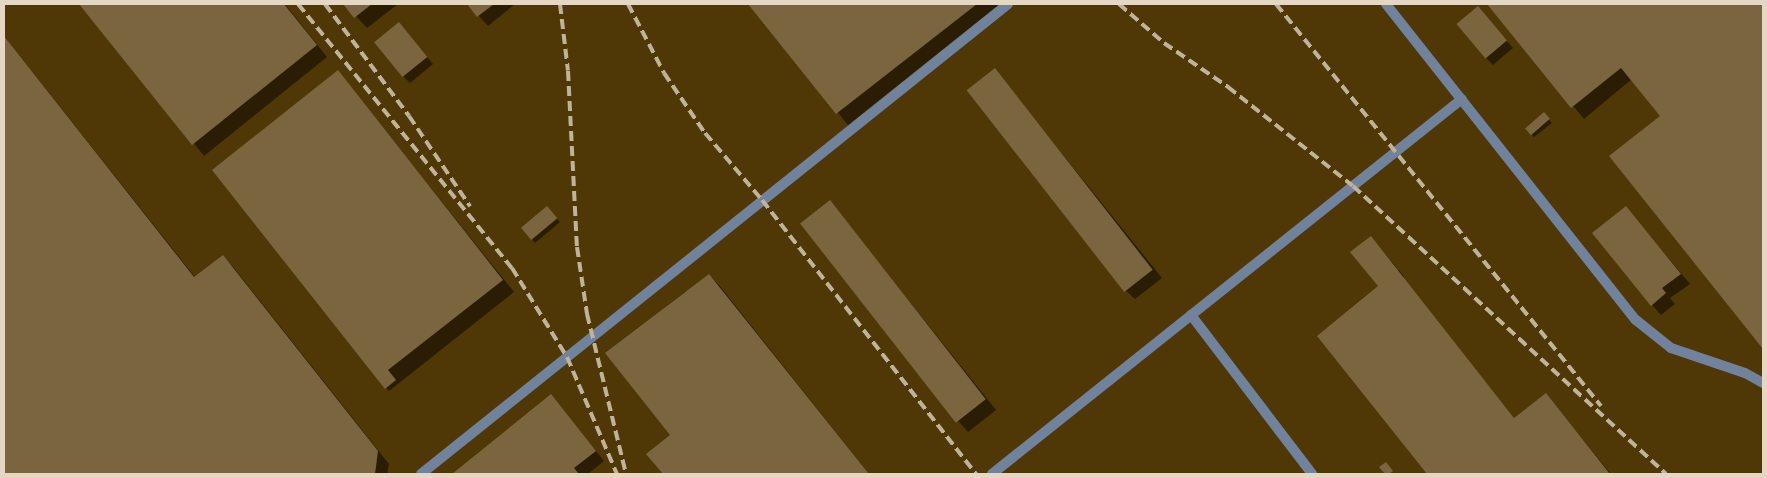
<!DOCTYPE html>
<html>
<head>
<meta charset="utf-8">
<style>
  body { margin:0 }
  #map { position:relative; width:1767px; height:478px; overflow:hidden; background:#47320c; font-family:Commissioner,sans-serif }
  div>[style] { position:absolute }
  [style*='--x'] { left:calc(var(--x)*1px); top:calc(var(--y)*1px); width:calc(var(--w)*1px); rotate:calc(var(--a)*1deg) }
  .built>* { inset:0; background:#503806; transform-origin:0 0 }
  .shadow>* { inset:0; background:#0007 }
  .building>* { inset:0; background:#7b653f; transform-origin:0 0 }
  .lane>* { height:10px; margin:-5px; padding:0 5px; transform-origin:5px; border-radius:5px; background:#71829c }
  .rail>* { height:4px; margin-top:-2px; transform-origin:0; background:repeating-linear-gradient(90deg,#c1b39a 0 10px,transparent 0 15px) }
  span { translate:-50% -50%; white-space:nowrap; text-align:center; line-height:1.15; -webkit-text-stroke:4.5px #47320c; paint-order:stroke }
  .frame { position:absolute; inset:0; border:5px solid #e4d8c4; pointer-events:none }
</style>
</head>
<body>
<div id="map">
  <div class="built">
    <div style="left:4px;top:4px;width:1759px;height:470px"></div>
  </div>
  <div class="shadow">
    <div style="clip-path:polygon(81px 4px,285px 4px,327px 57px,204px 156px)"></div>
    <div style="clip-path:polygon(345px 4px,398px 4px,367px 28px)"></div>
    <div style="clip-path:polygon(468px 4px,515px 4px,488px 26px)"></div>
    <div style="clip-path:polygon(750px 4px,1000px 4px,848px 125px)"></div>
    <div style="clip-path:polygon(1489px 4px,1763px 4px,1763px 347px,1611px 156px,1662px 116px,1632px 79px,1584px 119px)"></div>
    <div style="clip-path:polygon(1478px 8px,1513px 48px,1493px 65px,1486px 58px)"></div>
    <div style="clip-path:polygon(399px 24px,433px 64px,410px 83px,403px 76px)"></div>
    <div style="clip-path:polygon(4px 36px,195px 277px,223px 256px,234px 268px,389px 464px,387px 474px,4px 474px)"></div>
    <div style="clip-path:polygon(995px 70px,1162px 278px,1135px 299px,1125px 290px)"></div>
    <div style="clip-path:polygon(338px 72px,514px 292px,389px 391px,386px 388px)"></div>
    <div style="clip-path:polygon(1547px 117px,1552px 123px,1534px 137px,1531px 134px)"></div>
    <div style="clip-path:polygon(830px 202px,996px 410px,968px 432px,959px 422px)"></div>
    <div style="clip-path:polygon(1626px 207px,1690px 284px,1670px 298px,1675px 304px,1661px 315px,1652px 305px)"></div>
    <div style="clip-path:polygon(550px 211px,560px 222px,535px 243px,522px 228px)"></div>
    <div style="clip-path:polygon(1371px 237px,1397px 268px,1394px 271px,1399px 270px,1404px 277px,1402px 279px,1515px 419px,1555px 405px,1611px 474px,1429px 474px,1318px 336px,1379px 286px)"></div>
    <div style="clip-path:polygon(709px 275px,719px 285px,869px 474px,664px 474px,648px 454px,676px 440px,607px 353px,686px 291px,692px 296px)"></div>
    <div style="clip-path:polygon(551px 396px,604px 461px,588px 474px,454px 474px)"></div>
  </div>
  <div class="building">
    <div style="clip-path:polygon(79px 4px,284px 4px,317px 45px,192px 145px)"></div>
    <div style="clip-path:polygon(343px 4px,372px 4px,354px 18px)"></div>
    <div style="clip-path:polygon(467px 4px,494px 4px,477px 17px)"></div>
    <div style="clip-path:polygon(748px 4px,977px 4px,836px 114px)"></div>
    <div style="clip-path:polygon(1487px 4px,1763px 4px,1763px 349px,1609px 156px,1660px 116px,1621px 68px,1571px 108px)"></div>
    <div style="left:1478px;top:6px;width:45px;height:28px;rotate:50deg"></div>
    <div style="left:399px;top:22px;width:45px;height:32px;rotate:51deg"></div>
    <div style="clip-path:polygon(4px 36px,194px 277px,223px 255px,378px 451px,375px 474px,4px 474px)"></div>
    <div style="left:995px;top:68px;width:256px;height:36px;rotate:52deg"></div>
    <div style="clip-path:polygon(338px 70px,503px 280px,388px 370px,396px 380px,385px 389px,212px 170px)"></div>
    <div style="left:1544px;top:112px;width:9px;height:25px;rotate:49deg"></div>
    <div style="left:830px;top:200px;width:253px;height:38px;rotate:52deg"></div>
    <div style="left:547px;top:206px;width:16px;height:34px;rotate:50deg"></div>
    <div style="clip-path:polygon(1626px 206px,1681px 274px,1662px 288px,1666px 293px,1651px 306px,1592px 233px)"></div>
    <div style="clip-path:polygon(1371px 236px,1514px 418px,1546px 393px,1610px 474px,1427px 474px,1317px 336px,1378px 286px,1350px 252px)"></div>
    <div style="clip-path:polygon(709px 274px,869px 474px,663px 474px,646px 454px,670px 435px,605px 353px)"></div>
    <div style="clip-path:polygon(551px 394px,596px 451px,574px 468px,579px 474px,452px 474px)"></div>
    <div style="clip-path:polygon(1386px 462px,1393px 471px,1389px 474px,1385px 474px,1379px 467px)"></div>
  </div>
  <div class="lane">
    <div style="--x:1386;--y:4;--w:403;--a:51.7"></div>
    <div style="--x:1636;--y:320;--w:45;--a:38.7"></div>
    <div style="--x:1671;--y:348;--w:78;--a:18.7"></div>
    <div style="--x:1745;--y:373;--w:21;--a:29"></div>
    <div style="--x:1191;--y:315;--w:200;--a:52.7"></div>
    <div style="--x:421;--y:474;--w:752;--a:-38.68"></div>
    <div style="--x:992;--y:474;--w:601;--a:-38.59"></div>
  </div>
  <div class="rail">
    <div style="--x:298;--y:4;--w:340;--a:51"></div>
    <div style="--x:512;--y:268;--w:105;--a:58.3"></div>
    <div style="--x:567;--y:357;--w:127;--a:66.9"></div>
    <div style="--x:325;--y:4;--w:140;--a:53.1"></div>
    <div style="--x:409;--y:116;--w:109;--a:55.9"></div>
    <div style="--x:560;--y:4;--w:67;--a:83.2"></div>
    <div style="--x:568;--y:71;--w:176;--a:87.1"></div>
    <div style="--x:577;--y:247;--w:68;--a:81.5"></div>
    <div style="--x:587;--y:314;--w:165;--a:76.3"></div>
    <div style="--x:628;--y:4;--w:78;--a:62.4"></div>
    <div style="--x:664;--y:73;--w:73;--a:55.7"></div>
    <div style="--x:705;--y:133;--w:88;--a:49.6"></div>
    <div style="--x:762;--y:200;--w:348;--a:52"></div>
    <div style="--x:1119;--y:4;--w:60;--a:40.9"></div>
    <div style="--x:1164;--y:43;--w:78;--a:34.5"></div>
    <div style="--x:1228;--y:87;--w:159;--a:38.4"></div>
    <div style="--x:1353;--y:186;--w:425;--a:42.6"></div>
    <div style="--x:1276;--y:4;--w:517;--a:51.05"></div>
  </div>
  <div class="frame"></div>
</div>
</body>
</html>
